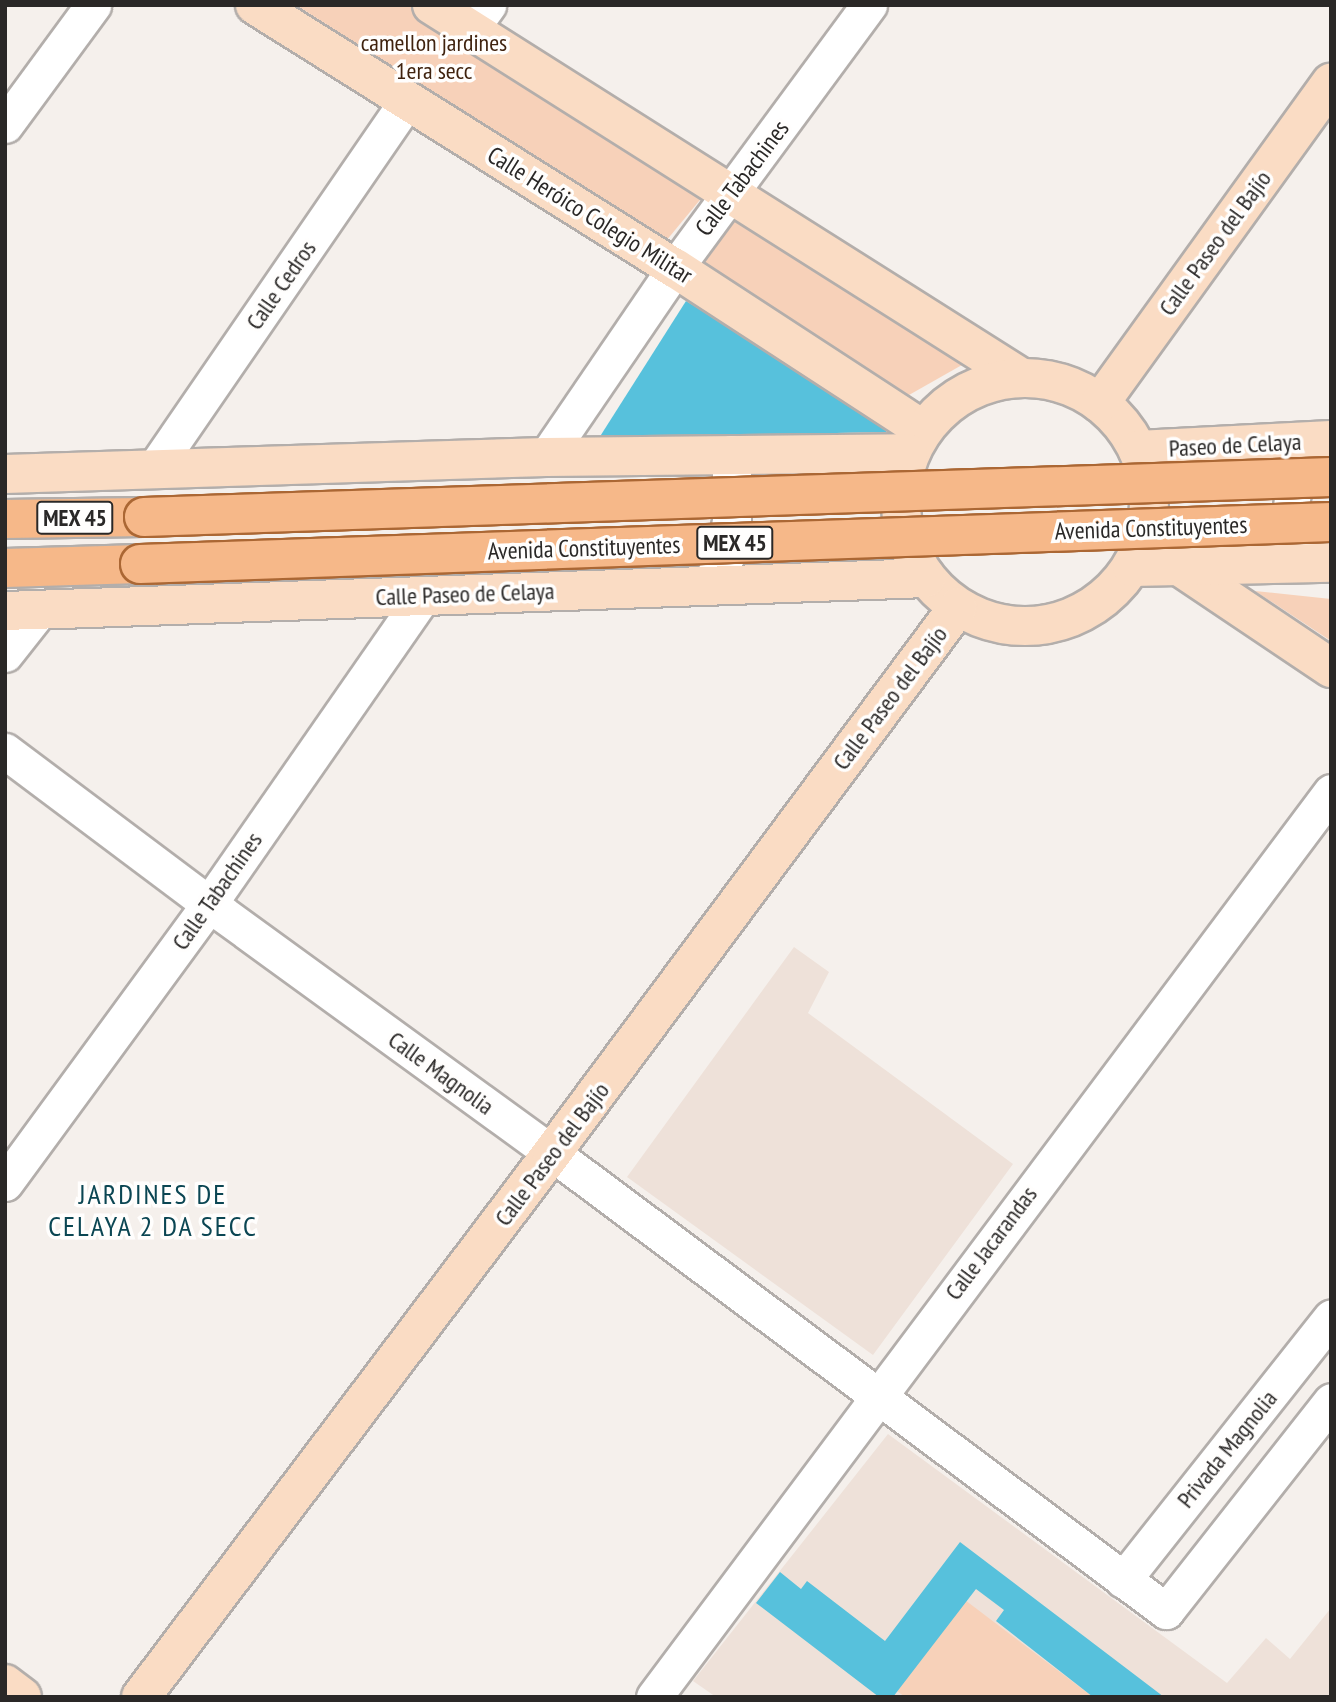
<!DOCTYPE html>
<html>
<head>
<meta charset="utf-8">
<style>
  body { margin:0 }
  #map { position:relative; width:1336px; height:1702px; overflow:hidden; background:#f5f0ec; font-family:"PT Sans Narrow",sans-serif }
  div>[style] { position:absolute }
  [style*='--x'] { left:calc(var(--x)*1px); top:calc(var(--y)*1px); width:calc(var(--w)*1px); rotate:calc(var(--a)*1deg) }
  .built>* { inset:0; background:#eee1d9 }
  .green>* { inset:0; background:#f7d1b9 }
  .building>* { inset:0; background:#57c1dc }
  .roads { filter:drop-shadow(2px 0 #b3aeab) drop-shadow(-2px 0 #b3aeab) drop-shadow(0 2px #b3aeab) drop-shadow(0 -2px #b3aeab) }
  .minor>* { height:35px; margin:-17.5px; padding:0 17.5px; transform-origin:17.5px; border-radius:17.5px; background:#fff }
  .tertiary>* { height:38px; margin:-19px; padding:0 19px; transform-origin:19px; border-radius:19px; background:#fff }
  .secondary>* { height:38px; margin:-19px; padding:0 19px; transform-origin:19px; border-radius:19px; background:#fadcc4 }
  .secondary>.ring { margin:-19px; padding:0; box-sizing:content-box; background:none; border:38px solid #fadcc4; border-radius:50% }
  .primary>* { height:38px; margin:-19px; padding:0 19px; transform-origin:19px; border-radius:19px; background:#f6b889 }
  .bridges { filter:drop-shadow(2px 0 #ab6734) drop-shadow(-2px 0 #ab6734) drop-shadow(0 2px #ab6734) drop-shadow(0 -2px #ab6734) }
  .primary-bridge>* { height:38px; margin:-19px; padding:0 19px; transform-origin:19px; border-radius:19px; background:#f6b889 }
  span { translate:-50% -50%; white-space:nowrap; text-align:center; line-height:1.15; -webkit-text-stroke:7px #fffefd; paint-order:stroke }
  .shield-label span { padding:2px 5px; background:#fffefd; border:2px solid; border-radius:5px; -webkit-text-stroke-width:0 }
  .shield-label { font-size:23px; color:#2a2827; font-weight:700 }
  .park-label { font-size:24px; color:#3f220e }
  .street-label { font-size:24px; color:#2a2827 }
  .quarter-label { font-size:28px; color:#0b4653; letter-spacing:2px }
  .frame { position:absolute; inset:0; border:7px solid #2a2827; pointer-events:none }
</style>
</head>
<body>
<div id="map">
  <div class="built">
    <div style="clip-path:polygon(794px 947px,829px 972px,808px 1013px,1013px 1164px,873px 1355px,627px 1177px)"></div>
    <div style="clip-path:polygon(888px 1434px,1227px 1683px,1266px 1638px,1290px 1659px,1331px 1608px,1331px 1697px,716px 1697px,693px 1681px)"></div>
  </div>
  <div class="green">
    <div style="clip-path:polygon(296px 5px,410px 5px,704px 195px,666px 241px)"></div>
    <div style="clip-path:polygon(733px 216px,969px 361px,909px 395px,701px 262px)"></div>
    <div style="clip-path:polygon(1255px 591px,1331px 599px,1331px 641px)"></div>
    <div style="clip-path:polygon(965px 1600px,1093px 1697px,905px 1697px,897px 1691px)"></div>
  </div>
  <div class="building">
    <div style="clip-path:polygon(686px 301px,891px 422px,886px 432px,599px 438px)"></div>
    <div style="clip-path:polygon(960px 1542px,1164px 1697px,1093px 1697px,996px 1621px,1004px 1610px,976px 1589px,893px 1697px,879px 1697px,756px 1603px,780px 1572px,801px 1589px,807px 1581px,885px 1641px)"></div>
  </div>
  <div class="roads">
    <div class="minor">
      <div style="--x:470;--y:30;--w:31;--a:-54"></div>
      <div style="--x:5;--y:125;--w:149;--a:-53.7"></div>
      <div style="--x:1311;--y:454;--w:35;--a:119"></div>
      <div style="--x:1294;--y:485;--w:28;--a:98"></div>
      <div style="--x:1290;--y:513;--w:35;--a:61"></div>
      <div style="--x:1307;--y:544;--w:31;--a:38"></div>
      <div style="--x:546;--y:457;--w:229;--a:-55.7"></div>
      <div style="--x:675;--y:268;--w:327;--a:-53.6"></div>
      <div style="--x:154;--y:469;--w:448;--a:-55.5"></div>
      <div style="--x:5;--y:654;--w:53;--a:-51.8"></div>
      <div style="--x:5;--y:751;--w:255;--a:36.9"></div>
      <div style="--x:209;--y:904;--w:424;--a:36"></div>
      <div style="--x:552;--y:1153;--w:766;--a:36.72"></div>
      <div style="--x:1166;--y:1611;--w:267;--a:-51.8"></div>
      <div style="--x:5;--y:1183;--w:346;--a:-53.8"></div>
      <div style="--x:209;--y:904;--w:375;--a:-55.2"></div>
      <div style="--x:1123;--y:1580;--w:335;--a:-51.6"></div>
      <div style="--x:654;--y:1697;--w:1130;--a:-53.2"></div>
    </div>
    <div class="tertiary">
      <div style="--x:712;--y:585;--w:33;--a:-65"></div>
      <div style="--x:726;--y:555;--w:35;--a:-80"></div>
      <div style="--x:732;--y:521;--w:66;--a:-90"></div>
    </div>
    <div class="secondary">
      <div style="--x:255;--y:5;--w:496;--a:32.1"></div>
      <div style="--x:675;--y:268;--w:295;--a:33.1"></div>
      <div style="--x:432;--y:5;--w:696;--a:32.32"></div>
      <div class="ring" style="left:901px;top:378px;width:210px;height:210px"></div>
      <div style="--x:1100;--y:403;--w:395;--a:-54.2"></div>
      <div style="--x:1138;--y:450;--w:193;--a:-3"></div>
      <div style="--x:5;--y:474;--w:541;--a:-1.8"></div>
      <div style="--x:546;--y:457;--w:362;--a:-0.6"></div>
      <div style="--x:1179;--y:566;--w:183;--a:33.9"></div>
      <div style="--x:1132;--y:567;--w:199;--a:-1.2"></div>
      <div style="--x:5;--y:611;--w:922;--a:-2.05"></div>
      <div style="--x:5;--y:1684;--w:21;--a:37"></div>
      <div style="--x:141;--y:1697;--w:682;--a:-52.93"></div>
      <div style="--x:552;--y:1153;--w:680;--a:-53.37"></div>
    </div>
    <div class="primary">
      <div style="--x:5;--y:519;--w:139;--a:-0.8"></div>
      <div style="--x:5;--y:568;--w:135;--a:-1.7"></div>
    </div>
  </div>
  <div class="bridges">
    <div class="primary-bridge">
      <div style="--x:144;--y:517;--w:1188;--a:-1.93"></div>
      <div style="--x:140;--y:564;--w:1192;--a:-2.02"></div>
    </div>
  </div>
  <div class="shield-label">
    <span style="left:75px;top:518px">MEX 45</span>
    <span style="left:735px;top:543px">MEX 45</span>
  </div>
  <div class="park-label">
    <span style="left:434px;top:57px">camellon jardines<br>1era secc</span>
  </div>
  <div class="street-label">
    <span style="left:742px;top:178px;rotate:-53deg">Calle Tabachines</span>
    <span style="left:590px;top:215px;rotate:32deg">Calle Heróico Colegio Militar</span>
    <span style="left:1215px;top:243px;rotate:-54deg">Calle Paseo del Bajío</span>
    <span style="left:281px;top:285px;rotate:-55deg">Calle Cedros</span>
    <span style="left:1235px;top:445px;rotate:-3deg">Paseo de Celaya</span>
    <span style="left:1151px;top:528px;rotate:-2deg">Avenida Constituyentes</span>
    <span style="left:584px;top:548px;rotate:-2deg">Avenida Constituyentes</span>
    <span style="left:465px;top:594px;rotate:-2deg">Calle Paseo de Celaya</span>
    <span style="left:890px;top:698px;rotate:-53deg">Calle Paseo del Bajío</span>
    <span style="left:217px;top:891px;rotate:-55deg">Calle Tabachines</span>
    <span style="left:441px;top:1073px;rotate:36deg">Calle Magnolia</span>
    <span style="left:552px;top:1154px;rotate:-53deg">Calle Paseo del Bajío</span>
    <span style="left:991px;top:1243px;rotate:-53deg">Calle Jacarandas</span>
    <span style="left:1227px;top:1449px;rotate:-51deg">Privada Magnolia</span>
  </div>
  <div class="quarter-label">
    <span style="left:153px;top:1210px">JARDINES DE<br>CELAYA 2 DA SECC</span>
  </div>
  <div class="frame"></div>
</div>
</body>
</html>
